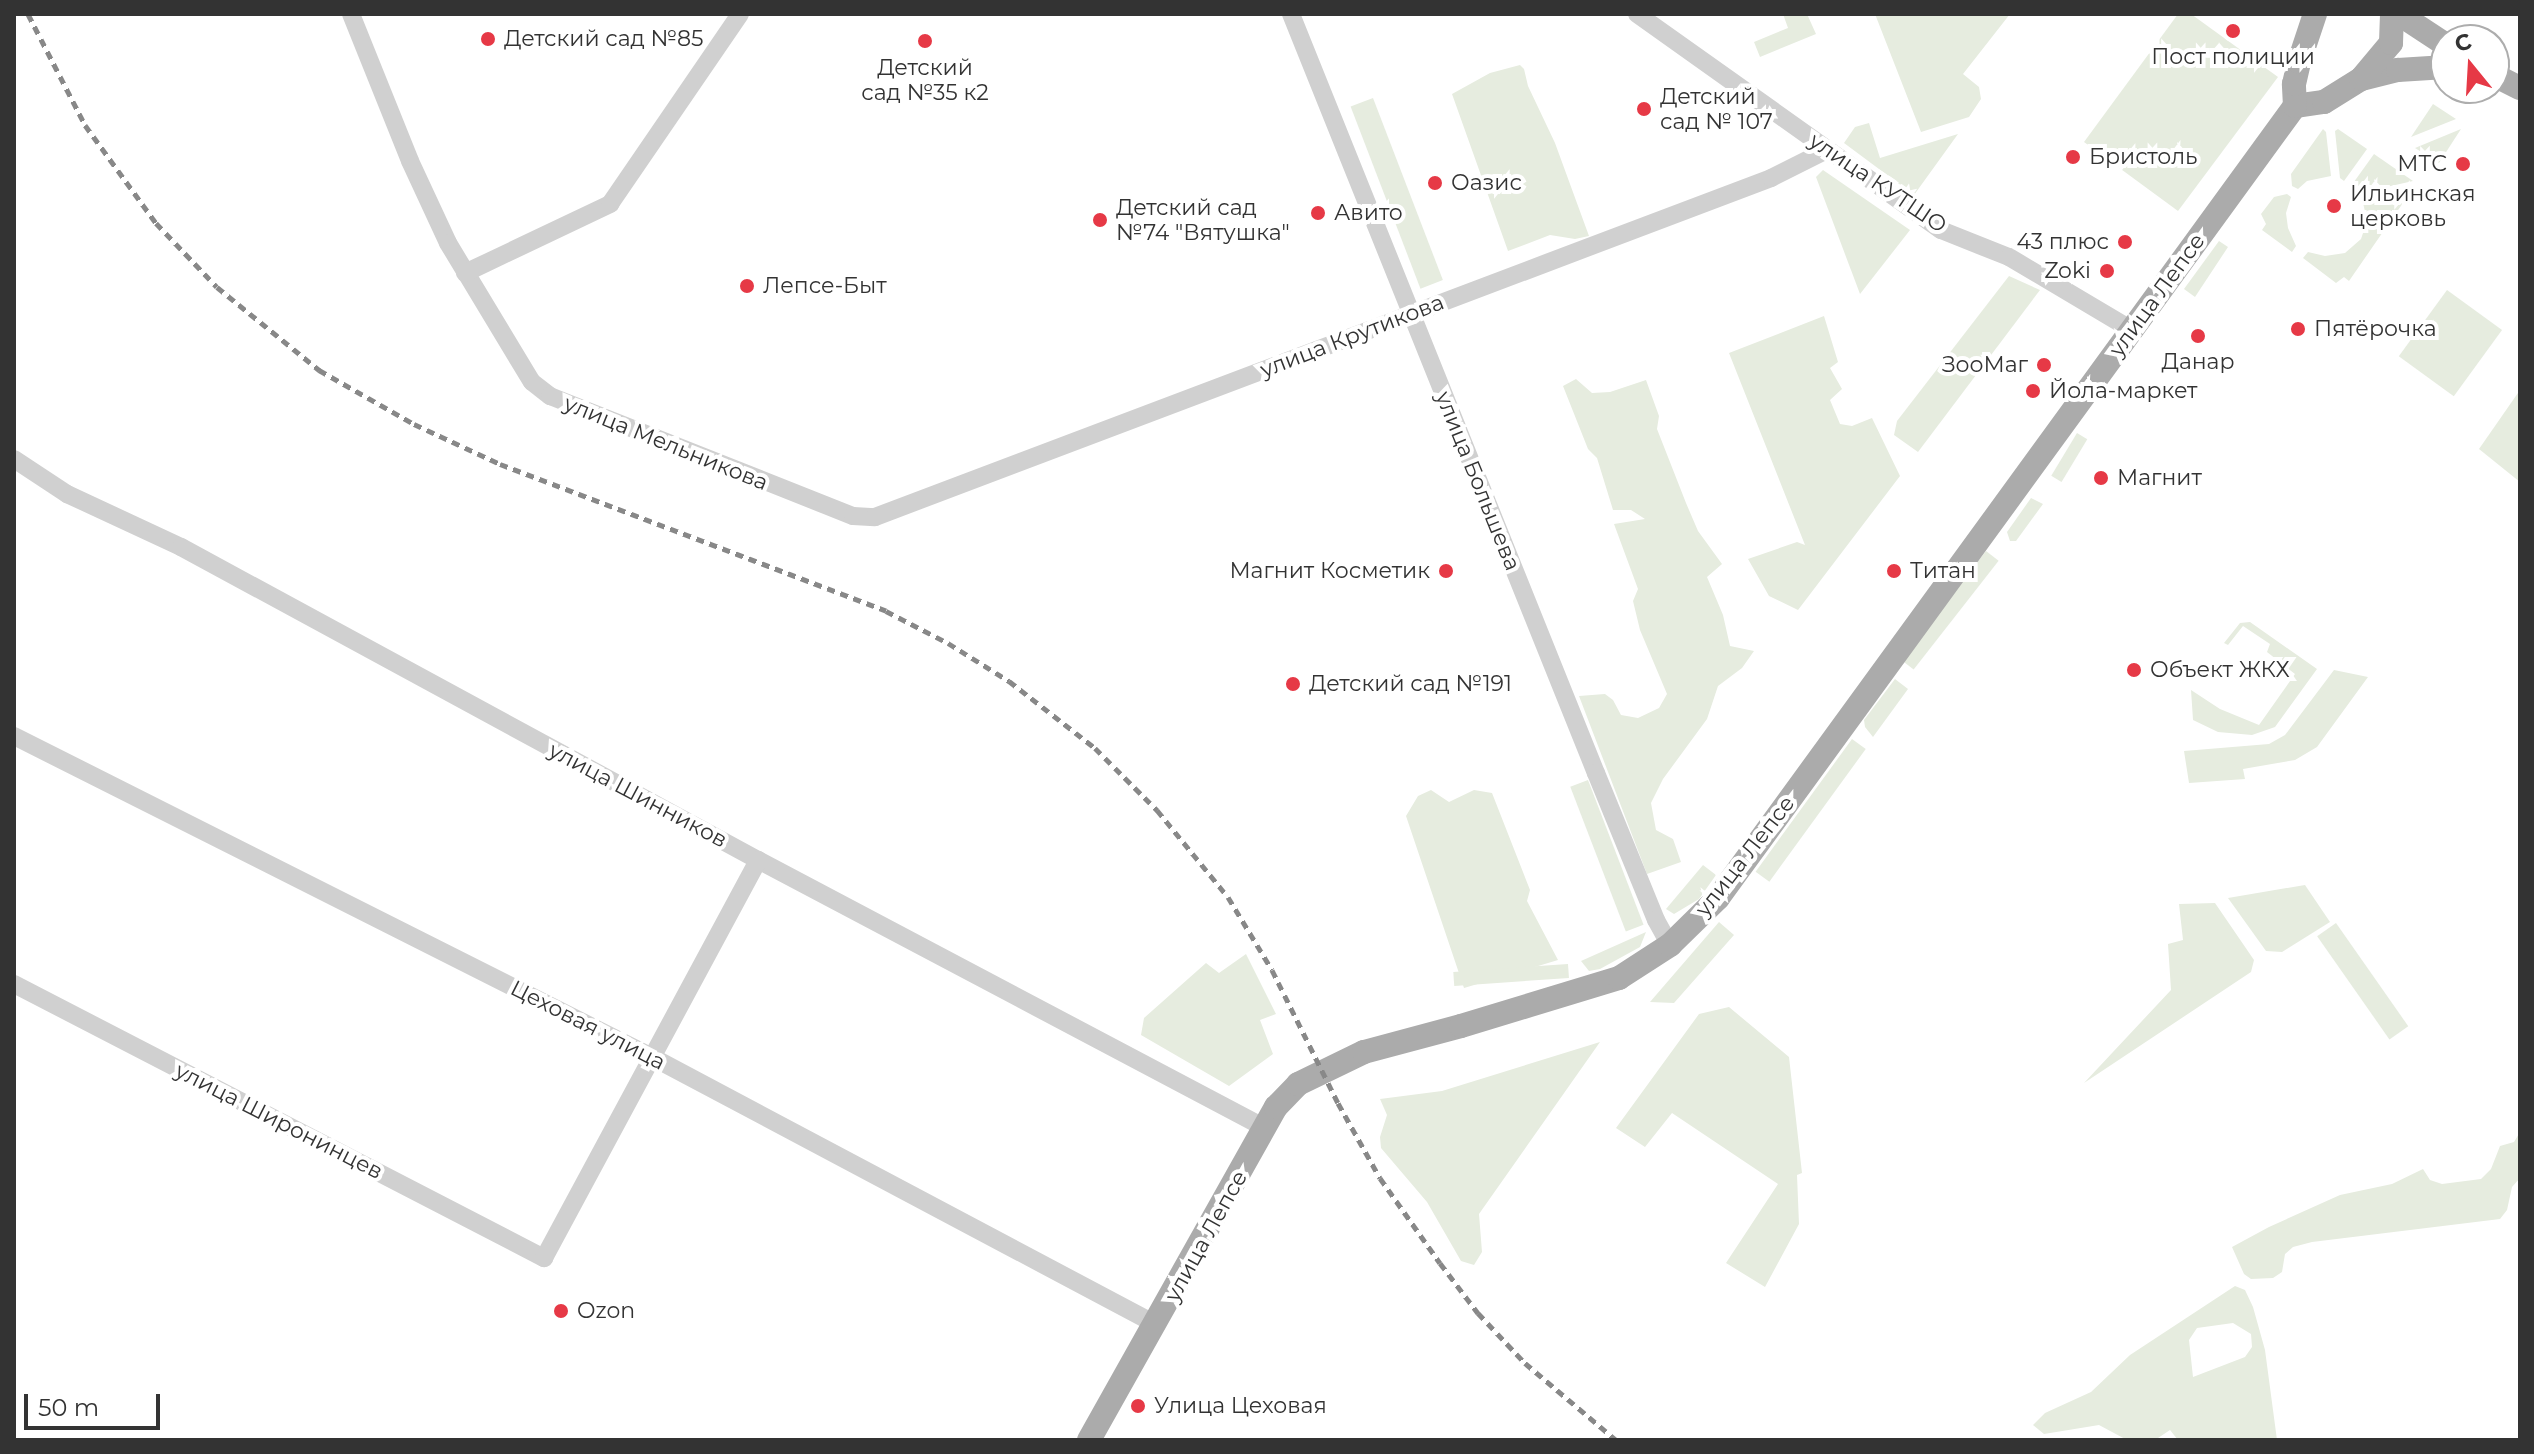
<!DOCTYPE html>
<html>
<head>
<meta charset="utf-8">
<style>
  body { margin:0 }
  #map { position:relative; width:2534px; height:1454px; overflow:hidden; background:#fff; font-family:Montserrat,sans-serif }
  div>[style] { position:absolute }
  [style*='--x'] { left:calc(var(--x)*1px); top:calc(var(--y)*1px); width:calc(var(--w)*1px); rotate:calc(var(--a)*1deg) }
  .green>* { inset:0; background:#e6ecdf; transform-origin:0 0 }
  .minor>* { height:18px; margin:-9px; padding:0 9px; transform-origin:9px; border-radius:9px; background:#d0d0d0 }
  .major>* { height:24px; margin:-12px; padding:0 12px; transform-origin:12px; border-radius:12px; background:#ababab }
  .rail>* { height:5px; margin-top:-2.5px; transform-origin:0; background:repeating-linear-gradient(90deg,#888 0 8px,transparent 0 14px) }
  .dots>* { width:22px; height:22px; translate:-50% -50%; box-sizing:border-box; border:4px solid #fff; border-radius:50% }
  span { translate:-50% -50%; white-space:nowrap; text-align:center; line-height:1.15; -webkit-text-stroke:8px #fff; paint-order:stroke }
  .poi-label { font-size:22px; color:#333 }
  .left { translate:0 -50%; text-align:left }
  .right { translate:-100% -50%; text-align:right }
  .street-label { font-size:22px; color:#333 }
  .frame { position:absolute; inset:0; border:16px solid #333; pointer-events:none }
  .north { position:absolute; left:2430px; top:24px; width:80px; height:80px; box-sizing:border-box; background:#fff; border:2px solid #adadad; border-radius:50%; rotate:342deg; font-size:22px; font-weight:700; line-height:32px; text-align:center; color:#333 }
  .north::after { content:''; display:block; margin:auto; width:28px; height:36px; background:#e63946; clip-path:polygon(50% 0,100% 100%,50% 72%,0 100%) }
  .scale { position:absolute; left:24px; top:1394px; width:136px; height:36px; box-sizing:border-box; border:4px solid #333; border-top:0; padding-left:10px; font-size:24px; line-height:28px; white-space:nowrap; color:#333; -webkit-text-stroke:6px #fff; paint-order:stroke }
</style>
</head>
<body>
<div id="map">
  <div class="green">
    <div style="clip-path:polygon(1783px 14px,1807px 14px,1816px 34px,1760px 57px,1754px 42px,1788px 28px)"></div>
    <div style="clip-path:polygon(1875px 14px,2010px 14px,1963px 74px,1979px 87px,1981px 99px,1969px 117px,1921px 132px)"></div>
    <div style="clip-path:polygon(2178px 14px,2191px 14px,2278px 77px,2178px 211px,2084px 142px)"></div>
    <div style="clip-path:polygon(1520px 65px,1524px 69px,1528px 86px,1555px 143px,1589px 236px,1575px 239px,1550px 235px,1508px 251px,1452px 94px,1490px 73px)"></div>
    <div style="left:1373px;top:98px;width:195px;height:24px;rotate:69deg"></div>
    <div style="clip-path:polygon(2433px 104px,2456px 119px,2411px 137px)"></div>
    <div style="clip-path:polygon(1869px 123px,1880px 158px,1958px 134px,1914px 195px,1844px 143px,1855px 127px)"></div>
    <div style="clip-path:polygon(2323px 129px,2326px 132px,2331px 176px,2307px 181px,2298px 189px,2292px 186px,2291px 174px)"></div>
    <div style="clip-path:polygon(2338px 129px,2367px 149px,2344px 181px,2340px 178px,2335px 131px)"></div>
    <div style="clip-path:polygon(2461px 129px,2439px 163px,2415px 148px)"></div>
    <div style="clip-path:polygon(2374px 154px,2413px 181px,2360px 193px,2351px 186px)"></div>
    <div style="clip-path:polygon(1823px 170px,1910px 230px,1860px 294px,1816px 177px)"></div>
    <div style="clip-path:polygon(2414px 187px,2349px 281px,2344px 277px,2336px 283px,2303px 258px,2308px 252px,2325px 256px,2345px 253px,2361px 239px,2367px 221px,2362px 198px)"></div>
    <div style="clip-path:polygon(2287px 194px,2291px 197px,2286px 213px,2288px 228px,2296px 246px,2292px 252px,2262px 230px,2266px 224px,2261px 214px,2274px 197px)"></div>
    <div style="clip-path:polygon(2219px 241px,2228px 247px,2195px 297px,2184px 289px)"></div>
    <div style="clip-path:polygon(2009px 276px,2040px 290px,1918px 452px,1894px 435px,1897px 421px)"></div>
    <div style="left:2447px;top:290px;width:68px;height:82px;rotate:36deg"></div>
    <div style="clip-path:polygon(1824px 316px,1838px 362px,1830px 368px,1842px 389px,1830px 400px,1840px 424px,1852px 426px,1872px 418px,1900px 476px,1798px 610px,1769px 596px,1748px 559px,1797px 542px,1805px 545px,1729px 353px)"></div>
    <div style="clip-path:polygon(1576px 379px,1592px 393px,1610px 392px,1646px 380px,1659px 416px,1657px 429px,1686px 503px,1698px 531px,1722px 564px,1707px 577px,1723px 615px,1730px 646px,1754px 651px,1742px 668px,1718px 686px,1707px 719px,1663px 779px,1651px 803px,1656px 830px,1673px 839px,1681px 862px,1647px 874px,1579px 696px,1605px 694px,1613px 700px,1621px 715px,1638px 718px,1659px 708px,1667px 694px,1640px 630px,1633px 601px,1638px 589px,1614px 524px,1645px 519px,1631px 510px,1613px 510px,1597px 458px,1588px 449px,1563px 386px)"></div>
    <div style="clip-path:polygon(2520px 390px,2520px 482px,2479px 449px)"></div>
    <div style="left:2077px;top:433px;width:12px;height:50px;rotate:31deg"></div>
    <div style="clip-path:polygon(2031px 498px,2043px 504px,2016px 541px,2010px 541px,2007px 532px)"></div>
    <div style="left:1986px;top:551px;width:16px;height:138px;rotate:38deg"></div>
    <div style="clip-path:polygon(2250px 622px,2317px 669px,2275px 727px,2252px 735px,2218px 732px,2193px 720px,2191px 690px,2220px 709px,2259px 725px,2295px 674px,2267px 652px,2270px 644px,2243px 626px,2228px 645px,2224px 643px,2240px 623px)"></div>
    <div style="clip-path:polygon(2334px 670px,2368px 677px,2317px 747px,2295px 760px,2243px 769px,2245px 779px,2189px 783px,2184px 751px,2269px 744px,2285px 735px)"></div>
    <div style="clip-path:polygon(1895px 679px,1908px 689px,1873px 737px,1865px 727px,1864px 720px)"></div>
    <div style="left:1852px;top:739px;width:17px;height:164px;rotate:36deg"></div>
    <div style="left:1588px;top:780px;width:155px;height:19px;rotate:69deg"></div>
    <div style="clip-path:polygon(1431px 790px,1449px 802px,1474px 790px,1492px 793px,1530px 890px,1527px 901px,1558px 960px,1464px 988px,1406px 816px,1418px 796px)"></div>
    <div style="clip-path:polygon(1703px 865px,1716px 875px,1699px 899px,1674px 914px,1666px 909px)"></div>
    <div style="clip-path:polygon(2305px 885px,2330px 922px,2282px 952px,2266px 951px,2228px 898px)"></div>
    <div style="clip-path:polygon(2215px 903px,2254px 960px,2251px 972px,2084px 1083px,2171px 990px,2168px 944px,2183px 940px,2179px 904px)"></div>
    <div style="clip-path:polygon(1719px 922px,1734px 935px,1674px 1003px,1650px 1002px)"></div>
    <div style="left:2336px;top:923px;width:126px;height:23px;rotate:55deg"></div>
    <div style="clip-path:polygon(1646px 932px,1640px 947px,1600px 969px,1589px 971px,1581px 961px)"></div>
    <div style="clip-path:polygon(1246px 954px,1276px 1014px,1260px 1020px,1273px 1054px,1229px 1086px,1141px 1035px,1144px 1018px,1206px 963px,1219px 973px)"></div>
    <div style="left:1568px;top:964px;width:14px;height:115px;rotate:86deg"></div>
    <div style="clip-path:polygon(1729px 1007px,1789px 1057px,1802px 1173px,1797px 1175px,1799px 1224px,1765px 1287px,1726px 1263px,1778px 1184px,1672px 1113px,1645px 1147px,1616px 1128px,1699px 1014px)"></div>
    <div style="clip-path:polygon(1600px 1042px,1479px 1214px,1482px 1252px,1474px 1265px,1461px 1261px,1427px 1202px,1381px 1148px,1380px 1137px,1387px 1115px,1380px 1099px,1442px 1091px)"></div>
    <div style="clip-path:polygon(2520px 1132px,2520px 1178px,2512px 1187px,2507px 1210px,2500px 1219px,2312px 1242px,2293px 1247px,2285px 1254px,2282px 1272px,2273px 1278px,2251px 1279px,2244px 1274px,2232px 1247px,2269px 1227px,2340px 1195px,2392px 1184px,2423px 1169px,2430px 1180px,2442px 1184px,2481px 1179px,2491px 1169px,2500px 1146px,2514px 1142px)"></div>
    <div style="clip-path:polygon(evenodd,2235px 1286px,2245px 1290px,2253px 1307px,2265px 1350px,2277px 1440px,2178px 1440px,2170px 1430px,2155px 1440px,2127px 1440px,2099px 1425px,2044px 1434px,2033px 1425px,2045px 1413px,2091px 1392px,2130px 1355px,2235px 1286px,2233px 1323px,2251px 1334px,2252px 1347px,2245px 1357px,2193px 1377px,2189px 1340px,2197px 1328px,2233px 1323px)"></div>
  </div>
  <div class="minor">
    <div style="--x:351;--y:14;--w:158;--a:68.1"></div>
    <div style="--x:410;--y:161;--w:90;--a:65.1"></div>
    <div style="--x:448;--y:243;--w:162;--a:58.9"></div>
    <div style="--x:532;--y:382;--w:23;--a:38"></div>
    <div style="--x:550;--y:396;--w:326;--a:21.6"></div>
    <div style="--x:853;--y:516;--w:22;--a:3"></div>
    <div style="--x:875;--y:517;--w:958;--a:-20.72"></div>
    <div style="--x:1771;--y:178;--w:63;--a:-26.6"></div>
    <div style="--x:1291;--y:14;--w:818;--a:68.11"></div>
    <div style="--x:1596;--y:773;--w:159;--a:67.8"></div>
    <div style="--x:1656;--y:920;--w:29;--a:61"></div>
    <div style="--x:1637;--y:14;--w:373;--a:35.4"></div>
    <div style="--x:1941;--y:230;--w:73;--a:21.7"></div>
    <div style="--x:2009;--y:257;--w:143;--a:30.7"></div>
    <div style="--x:465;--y:273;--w:161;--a:-25.4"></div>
    <div style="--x:610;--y:204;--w:230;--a:-55.6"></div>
    <div style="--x:14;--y:459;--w:64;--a:33.4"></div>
    <div style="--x:67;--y:494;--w:126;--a:24.9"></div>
    <div style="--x:181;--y:547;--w:656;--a:28.48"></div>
    <div style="--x:758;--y:860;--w:573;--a:27.86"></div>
    <div style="--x:14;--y:736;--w:716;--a:26.71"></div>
    <div style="--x:654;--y:1058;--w:569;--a:27.96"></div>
    <div style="--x:14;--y:984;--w:597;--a:27.34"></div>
    <div style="--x:544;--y:1258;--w:452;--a:-61.7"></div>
  </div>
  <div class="major">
    <div style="--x:2399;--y:14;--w:56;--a:33.4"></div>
    <div style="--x:2494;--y:75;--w:29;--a:27"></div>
    <div style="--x:2361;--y:79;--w:38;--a:-14"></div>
    <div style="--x:2398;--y:70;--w:48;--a:-3.6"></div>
    <div style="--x:2295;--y:106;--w:29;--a:-8"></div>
    <div style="--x:2324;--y:102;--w:44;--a:-31.9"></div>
    <div style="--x:2361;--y:79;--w:47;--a:-50.2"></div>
    <div style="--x:2391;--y:43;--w:29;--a:-88"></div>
    <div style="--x:1089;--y:1440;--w:382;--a:-60.7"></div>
    <div style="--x:1276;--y:1107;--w:32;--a:-46"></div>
    <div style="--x:1298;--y:1084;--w:73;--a:-25.9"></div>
    <div style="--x:1364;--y:1052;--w:100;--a:-15"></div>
    <div style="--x:1461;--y:1026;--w:165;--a:-16.9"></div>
    <div style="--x:1619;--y:978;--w:61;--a:-32.9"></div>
    <div style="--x:1670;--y:945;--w:67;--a:-44.4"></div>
    <div style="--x:1718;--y:898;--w:980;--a:-53.93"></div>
    <div style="--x:2295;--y:106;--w:22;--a:-93"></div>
    <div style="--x:2294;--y:84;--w:23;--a:-77"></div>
    <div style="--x:2299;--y:62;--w:51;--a:-71.6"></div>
  </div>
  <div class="rail">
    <div style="--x:28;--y:14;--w:125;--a:62.8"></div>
    <div style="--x:85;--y:125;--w:121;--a:54.1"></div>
    <div style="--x:156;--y:223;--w:88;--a:46.4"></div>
    <div style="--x:217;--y:287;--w:132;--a:39.1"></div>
    <div style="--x:319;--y:370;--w:109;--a:29.6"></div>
    <div style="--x:414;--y:424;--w:95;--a:24.9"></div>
    <div style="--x:500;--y:464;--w:413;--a:20.8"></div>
    <div style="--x:886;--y:611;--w:70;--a:27.3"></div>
    <div style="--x:948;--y:643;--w:72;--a:31.9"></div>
    <div style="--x:1009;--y:681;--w:109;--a:37.9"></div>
    <div style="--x:1095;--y:748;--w:88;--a:45"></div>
    <div style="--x:1157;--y:810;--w:112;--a:50.8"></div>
    <div style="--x:1228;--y:897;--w:85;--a:58.9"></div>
    <div style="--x:1272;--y:970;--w:148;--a:63.6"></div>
    <div style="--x:1338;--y:1103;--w:86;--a:60.8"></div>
    <div style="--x:1380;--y:1178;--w:104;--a:54.8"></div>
    <div style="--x:1440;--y:1263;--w:63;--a:52.8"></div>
    <div style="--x:1478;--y:1313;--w:69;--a:46.8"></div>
    <div style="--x:1525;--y:1363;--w:119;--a:40.2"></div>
  </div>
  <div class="dots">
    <div style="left:2233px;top:31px;background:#e63946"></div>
    <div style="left:488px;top:39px;background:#e63946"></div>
    <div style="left:925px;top:41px;background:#e63946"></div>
    <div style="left:1644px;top:109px;background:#e63946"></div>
    <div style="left:2073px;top:157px;background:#e63946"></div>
    <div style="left:2463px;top:164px;background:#e63946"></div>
    <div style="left:1435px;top:183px;background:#e63946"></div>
    <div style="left:2334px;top:206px;background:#e63946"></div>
    <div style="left:1318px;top:213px;background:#e63946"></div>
    <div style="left:1100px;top:220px;background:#e63946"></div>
    <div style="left:2125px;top:242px;background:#e63946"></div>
    <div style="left:2107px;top:271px;background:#e63946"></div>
    <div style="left:747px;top:286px;background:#e63946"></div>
    <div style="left:2298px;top:329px;background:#e63946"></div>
    <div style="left:2198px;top:336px;background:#e63946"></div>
    <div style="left:2044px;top:365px;background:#e63946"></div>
    <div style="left:2033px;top:391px;background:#e63946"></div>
    <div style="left:2101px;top:478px;background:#e63946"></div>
    <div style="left:1446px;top:571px;background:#e63946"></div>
    <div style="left:1894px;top:571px;background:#e63946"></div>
    <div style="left:2134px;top:670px;background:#e63946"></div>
    <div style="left:1293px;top:684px;background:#e63946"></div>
    <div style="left:561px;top:1311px;background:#e63946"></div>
    <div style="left:1138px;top:1406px;background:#e63946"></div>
  </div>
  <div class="poi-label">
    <span class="left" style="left:504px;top:39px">Детский сад №85</span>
    <span style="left:2233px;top:57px">Пост полиции</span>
    <span style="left:925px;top:80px">Детский<br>сад №35 к2</span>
    <span class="left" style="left:1660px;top:109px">Детский<br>сад № 107</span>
    <span class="left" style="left:2089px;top:157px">Бристоль</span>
    <span class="right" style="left:2447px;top:164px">МТС</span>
    <span class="left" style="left:1451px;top:183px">Оазис</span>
    <span class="left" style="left:2350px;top:206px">Ильинская<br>церковь</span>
    <span class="left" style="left:1116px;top:220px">Детский сад<br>№74 "Вятушка"</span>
    <span class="left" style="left:1334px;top:213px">Авито</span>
    <span class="right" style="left:2109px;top:242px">43 плюс</span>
    <span class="right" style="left:2091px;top:271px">Zoki</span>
    <span class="left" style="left:763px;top:286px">Лепсе-Быт</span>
    <span class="left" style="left:2314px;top:329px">Пятёрочка</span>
    <span style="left:2198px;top:362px">Данар</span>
    <span class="right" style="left:2028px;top:365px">ЗооМаг</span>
    <span class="left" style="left:2049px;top:391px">Йола-маркет</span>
    <span class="left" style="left:2117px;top:478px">Магнит</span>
    <span class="right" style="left:1430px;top:571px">Магнит Косметик</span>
    <span class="left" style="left:1910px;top:571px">Титан</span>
    <span class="left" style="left:2150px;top:670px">Объект ЖКХ</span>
    <span class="left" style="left:1309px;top:684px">Детский сад №191</span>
    <span class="left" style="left:577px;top:1311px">Ozon</span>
    <span class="left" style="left:1154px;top:1406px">Улица Цеховая</span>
  </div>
  <div class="street-label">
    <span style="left:1878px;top:183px;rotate:34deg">улица КУТШО</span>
    <span style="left:2157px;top:295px;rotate:-54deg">улица Лепсе</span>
    <span style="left:1352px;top:336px;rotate:-21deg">улица Крутикова</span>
    <span style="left:666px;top:443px;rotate:22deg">улица Мельникова</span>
    <span style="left:1478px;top:481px;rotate:68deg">улица Большева</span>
    <span style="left:638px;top:795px;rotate:28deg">улица Шинников</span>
    <span style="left:1745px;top:856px;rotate:-52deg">улица Лепсе</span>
    <span style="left:588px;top:1025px;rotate:27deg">Цеховая улица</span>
    <span style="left:279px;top:1121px;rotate:27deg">улица Широнинцев</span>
    <span style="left:1206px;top:1236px;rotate:-61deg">улица Лепсе</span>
  </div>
  <div class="frame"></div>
  <div class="north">С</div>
  <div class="scale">50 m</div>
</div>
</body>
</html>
